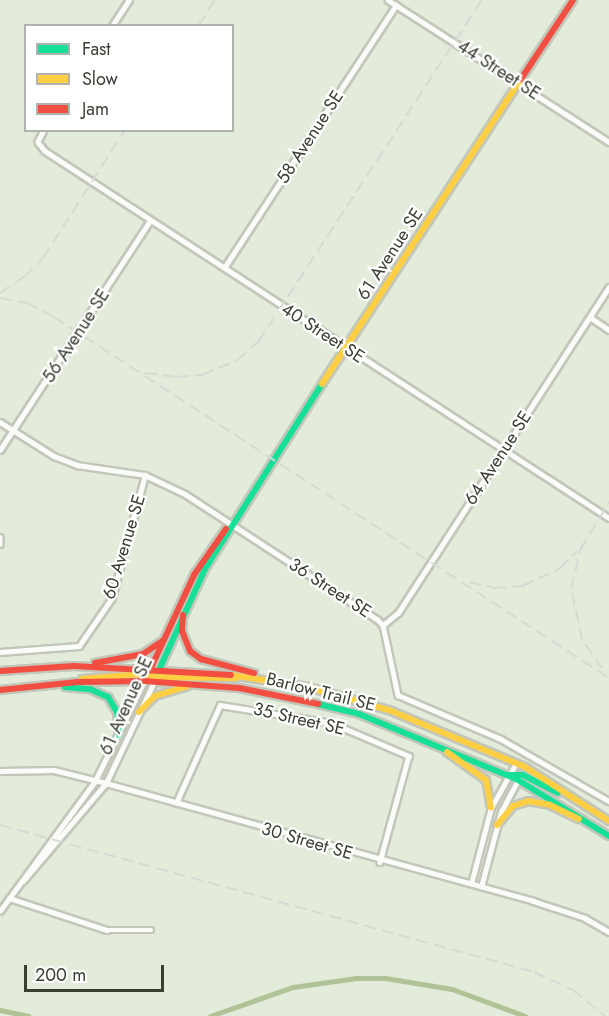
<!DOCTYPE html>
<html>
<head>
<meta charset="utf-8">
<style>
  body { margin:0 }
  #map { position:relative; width:609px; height:1016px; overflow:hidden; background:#e3ebda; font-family:Jost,sans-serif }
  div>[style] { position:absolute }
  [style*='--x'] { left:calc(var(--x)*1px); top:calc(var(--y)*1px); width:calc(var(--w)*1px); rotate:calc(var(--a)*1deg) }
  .canal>* { height:5px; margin:-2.5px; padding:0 2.5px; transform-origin:2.5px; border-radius:2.5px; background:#b0c396 }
  .roads { filter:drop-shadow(2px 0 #c2c7ba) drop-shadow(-2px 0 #c2c7ba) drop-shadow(0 2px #c2c7ba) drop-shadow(0 -2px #c2c7ba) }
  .street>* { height:4.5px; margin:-2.25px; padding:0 2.25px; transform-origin:2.25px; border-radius:2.25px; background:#fbfcf9 }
  .fast>* { height:6px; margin:-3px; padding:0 3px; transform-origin:3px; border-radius:3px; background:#16e098 }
  .slow>* { height:6px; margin:-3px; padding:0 3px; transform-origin:3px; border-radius:3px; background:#ffcf43 }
  .jam>* { height:6px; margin:-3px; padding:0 3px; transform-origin:3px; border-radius:3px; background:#f24e42 }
  .rail>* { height:1.5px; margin-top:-0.75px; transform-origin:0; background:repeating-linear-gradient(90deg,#d7d9d4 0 12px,transparent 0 18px) }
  span { translate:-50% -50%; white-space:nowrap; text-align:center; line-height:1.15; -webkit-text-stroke:4.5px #fff; paint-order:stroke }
  .street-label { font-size:18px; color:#3a3f33 }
  .legend { position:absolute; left:24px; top:24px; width:210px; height:108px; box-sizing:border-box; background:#fff; border:2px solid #b0b2ad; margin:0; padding:8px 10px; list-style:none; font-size:18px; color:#3a3f33 }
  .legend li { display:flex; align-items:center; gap:12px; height:30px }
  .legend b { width:30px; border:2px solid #b0b2ad }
  .scale { position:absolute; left:24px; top:965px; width:140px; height:27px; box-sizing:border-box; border:3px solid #3a3f33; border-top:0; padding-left:8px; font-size:18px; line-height:21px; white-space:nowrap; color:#3a3f33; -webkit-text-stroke:4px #fff; paint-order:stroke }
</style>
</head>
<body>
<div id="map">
  <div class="canal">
    <div style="--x:0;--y:1010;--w:29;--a:12"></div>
    <div style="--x:210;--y:1016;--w:88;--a:-19.3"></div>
    <div style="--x:293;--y:987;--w:64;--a:-8.1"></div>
    <div style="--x:356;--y:978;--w:29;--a:0"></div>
    <div style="--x:385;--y:978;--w:68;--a:9.3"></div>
    <div style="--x:452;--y:989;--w:78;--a:20.3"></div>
  </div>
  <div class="roads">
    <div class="street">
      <div style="--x:388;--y:0;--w:263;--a:32.7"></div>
      <div style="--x:112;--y:26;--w:31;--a:-57"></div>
      <div style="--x:44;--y:130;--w:13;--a:117"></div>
      <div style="--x:38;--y:142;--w:11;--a:52"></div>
      <div style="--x:45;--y:151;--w:673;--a:33.05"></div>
      <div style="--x:224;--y:268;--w:314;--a:-56.8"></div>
      <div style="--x:590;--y:317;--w:23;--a:34"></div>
      <div style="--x:0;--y:422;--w:64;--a:32.2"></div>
      <div style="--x:54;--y:456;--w:25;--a:21"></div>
      <div style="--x:77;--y:465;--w:69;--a:8.4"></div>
      <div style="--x:145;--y:475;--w:44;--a:25.4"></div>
      <div style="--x:185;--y:494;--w:230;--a:33.1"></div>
      <div style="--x:378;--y:620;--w:7;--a:45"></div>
      <div style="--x:383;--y:625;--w:72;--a:77.9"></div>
      <div style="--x:398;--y:695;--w:112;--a:23.1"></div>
      <div style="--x:501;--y:739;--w:125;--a:29.9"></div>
      <div style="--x:0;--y:450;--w:274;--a:-56.8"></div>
      <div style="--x:0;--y:537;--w:7;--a:90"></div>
      <div style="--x:383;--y:625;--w:19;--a:-39"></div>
      <div style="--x:398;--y:613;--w:388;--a:-57.1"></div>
      <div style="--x:0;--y:652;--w:79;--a:-4.3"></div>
      <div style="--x:79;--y:646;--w:58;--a:-55.5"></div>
      <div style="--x:112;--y:598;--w:127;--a:-75"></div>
      <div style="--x:0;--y:771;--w:54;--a:-1.1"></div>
      <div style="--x:54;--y:770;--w:54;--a:14"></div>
      <div style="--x:106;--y:783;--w:443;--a:15.4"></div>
      <div style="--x:533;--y:901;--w:55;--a:18.1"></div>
      <div style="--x:585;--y:918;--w:28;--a:30"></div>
      <div style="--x:176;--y:803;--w:107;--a:-65.8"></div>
      <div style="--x:220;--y:705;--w:113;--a:9.1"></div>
      <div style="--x:332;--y:723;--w:84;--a:23.2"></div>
      <div style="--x:409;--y:756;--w:110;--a:105.3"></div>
      <div style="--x:23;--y:881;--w:128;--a:-49.7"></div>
      <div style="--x:106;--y:783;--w:112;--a:-64.6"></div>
      <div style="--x:471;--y:884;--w:79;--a:-75.3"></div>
      <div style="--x:491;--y:808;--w:51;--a:-60.9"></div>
      <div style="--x:481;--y:887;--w:78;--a:-75.1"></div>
      <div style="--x:501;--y:812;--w:38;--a:-62"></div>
      <div style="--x:9;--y:898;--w:103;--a:18.1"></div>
      <div style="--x:107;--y:930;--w:44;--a:0"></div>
      <div style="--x:0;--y:911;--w:161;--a:-53.8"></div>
      <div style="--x:95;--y:781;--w:111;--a:-63.9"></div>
    </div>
    <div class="fast">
      <div style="--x:154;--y:681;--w:123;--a:-65.5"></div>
      <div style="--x:205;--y:569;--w:219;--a:-57.7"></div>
      <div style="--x:65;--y:687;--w:25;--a:5"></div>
      <div style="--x:90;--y:689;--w:20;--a:24"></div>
      <div style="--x:108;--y:697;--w:17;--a:59"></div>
      <div style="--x:117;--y:712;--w:23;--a:85"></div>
      <div style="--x:318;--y:704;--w:42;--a:13.7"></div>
      <div style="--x:359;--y:714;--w:172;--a:22.5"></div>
      <div style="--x:518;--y:780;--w:107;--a:31.6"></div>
      <div style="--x:509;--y:775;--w:14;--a:0"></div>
      <div style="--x:523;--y:775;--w:39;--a:27"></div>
    </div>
    <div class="slow">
      <div style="--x:322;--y:384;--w:364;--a:-56.9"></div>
      <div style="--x:231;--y:675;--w:78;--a:8.9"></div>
      <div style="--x:308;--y:687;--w:84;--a:15.9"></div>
      <div style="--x:389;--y:710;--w:147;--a:22.7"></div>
      <div style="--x:525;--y:767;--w:100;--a:32.7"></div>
      <div style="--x:82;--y:679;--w:72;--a:-4.8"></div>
      <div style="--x:144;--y:681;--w:6;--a:-39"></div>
      <div style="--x:149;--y:677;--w:87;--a:0.7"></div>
      <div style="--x:139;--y:712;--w:23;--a:-45"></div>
      <div style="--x:155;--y:696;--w:34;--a:-17"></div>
      <div style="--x:447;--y:752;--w:48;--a:35.7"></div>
      <div style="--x:486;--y:780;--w:28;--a:80"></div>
      <div style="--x:497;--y:825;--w:25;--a:-50"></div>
      <div style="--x:513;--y:806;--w:16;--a:-18"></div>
      <div style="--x:528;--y:801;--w:22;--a:10"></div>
      <div style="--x:550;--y:805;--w:32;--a:26"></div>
    </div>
    <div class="jam">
      <div style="--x:521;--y:79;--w:95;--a:-56.6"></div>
      <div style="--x:183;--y:615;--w:16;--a:94"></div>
      <div style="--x:182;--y:631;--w:22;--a:68"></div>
      <div style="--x:190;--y:651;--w:14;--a:36"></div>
      <div style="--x:201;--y:659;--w:55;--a:14.8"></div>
      <div style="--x:95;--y:663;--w:49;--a:-10.6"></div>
      <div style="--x:143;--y:654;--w:23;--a:-34"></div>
      <div style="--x:150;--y:670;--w:105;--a:-65.1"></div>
      <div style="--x:194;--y:575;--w:56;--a:-55.2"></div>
      <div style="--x:0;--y:671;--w:74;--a:-3.9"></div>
      <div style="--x:74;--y:666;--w:157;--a:3.3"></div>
      <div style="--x:0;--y:690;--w:78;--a:-5.9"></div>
      <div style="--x:78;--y:682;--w:66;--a:-0.9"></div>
      <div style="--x:144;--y:681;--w:95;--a:4.2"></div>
      <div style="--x:239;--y:688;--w:81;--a:11.4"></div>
    </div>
  </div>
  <div class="rail">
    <div style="--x:198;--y:26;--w:31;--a:-57"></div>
    <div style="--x:0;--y:293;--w:29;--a:-34"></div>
    <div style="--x:24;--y:277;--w:27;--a:-45"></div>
    <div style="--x:43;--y:258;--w:152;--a:-57.4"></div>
    <div style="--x:0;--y:298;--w:27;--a:10"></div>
    <div style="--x:27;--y:303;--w:30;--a:27"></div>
    <div style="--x:54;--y:317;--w:662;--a:33.04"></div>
    <div style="--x:145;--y:373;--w:32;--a:7"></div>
    <div style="--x:177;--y:377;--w:25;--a:-5"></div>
    <div style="--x:202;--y:375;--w:38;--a:-23"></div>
    <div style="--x:237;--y:360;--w:28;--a:-41"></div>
    <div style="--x:258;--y:342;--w:409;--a:-56.8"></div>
    <div style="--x:469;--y:582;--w:26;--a:13"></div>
    <div style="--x:494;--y:588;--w:28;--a:-4"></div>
    <div style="--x:522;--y:586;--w:41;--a:-24.7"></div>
    <div style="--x:559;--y:569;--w:25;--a:-45"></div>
    <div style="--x:602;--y:669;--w:35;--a:-125"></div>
    <div style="--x:582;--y:640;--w:52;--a:-102.2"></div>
    <div style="--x:571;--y:589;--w:40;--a:-77"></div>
    <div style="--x:580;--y:550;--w:56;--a:-58.9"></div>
    <div style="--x:0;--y:825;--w:554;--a:15.39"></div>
    <div style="--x:534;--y:972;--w:43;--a:24.8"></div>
    <div style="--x:573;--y:990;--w:41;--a:39.1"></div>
  </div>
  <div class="street-label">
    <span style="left:499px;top:70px;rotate:33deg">44 Street SE</span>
    <span style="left:310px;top:137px;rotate:-57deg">58 Avenue SE</span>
    <span style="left:390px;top:254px;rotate:-57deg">61 Avenue SE</span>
    <span style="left:323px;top:333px;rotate:33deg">40 Street SE</span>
    <span style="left:76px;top:336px;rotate:-57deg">56 Avenue SE</span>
    <span style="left:498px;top:458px;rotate:-57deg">64 Avenue SE</span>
    <span style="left:124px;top:547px;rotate:-73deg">60 Avenue SE</span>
    <span style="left:330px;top:588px;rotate:33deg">36 Street SE</span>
    <span style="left:321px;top:692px;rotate:14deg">Barlow Trail SE</span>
    <span style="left:126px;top:706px;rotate:-66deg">61 Avenue SE</span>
    <span style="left:299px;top:719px;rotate:13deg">35 Street SE</span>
    <span style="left:307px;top:841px;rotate:16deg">30 Street SE</span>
  </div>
  <ul class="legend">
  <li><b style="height:8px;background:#16e098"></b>Fast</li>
  <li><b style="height:8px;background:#ffcf43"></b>Slow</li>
  <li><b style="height:8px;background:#f24e42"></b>Jam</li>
  </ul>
  <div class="scale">200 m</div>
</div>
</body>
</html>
